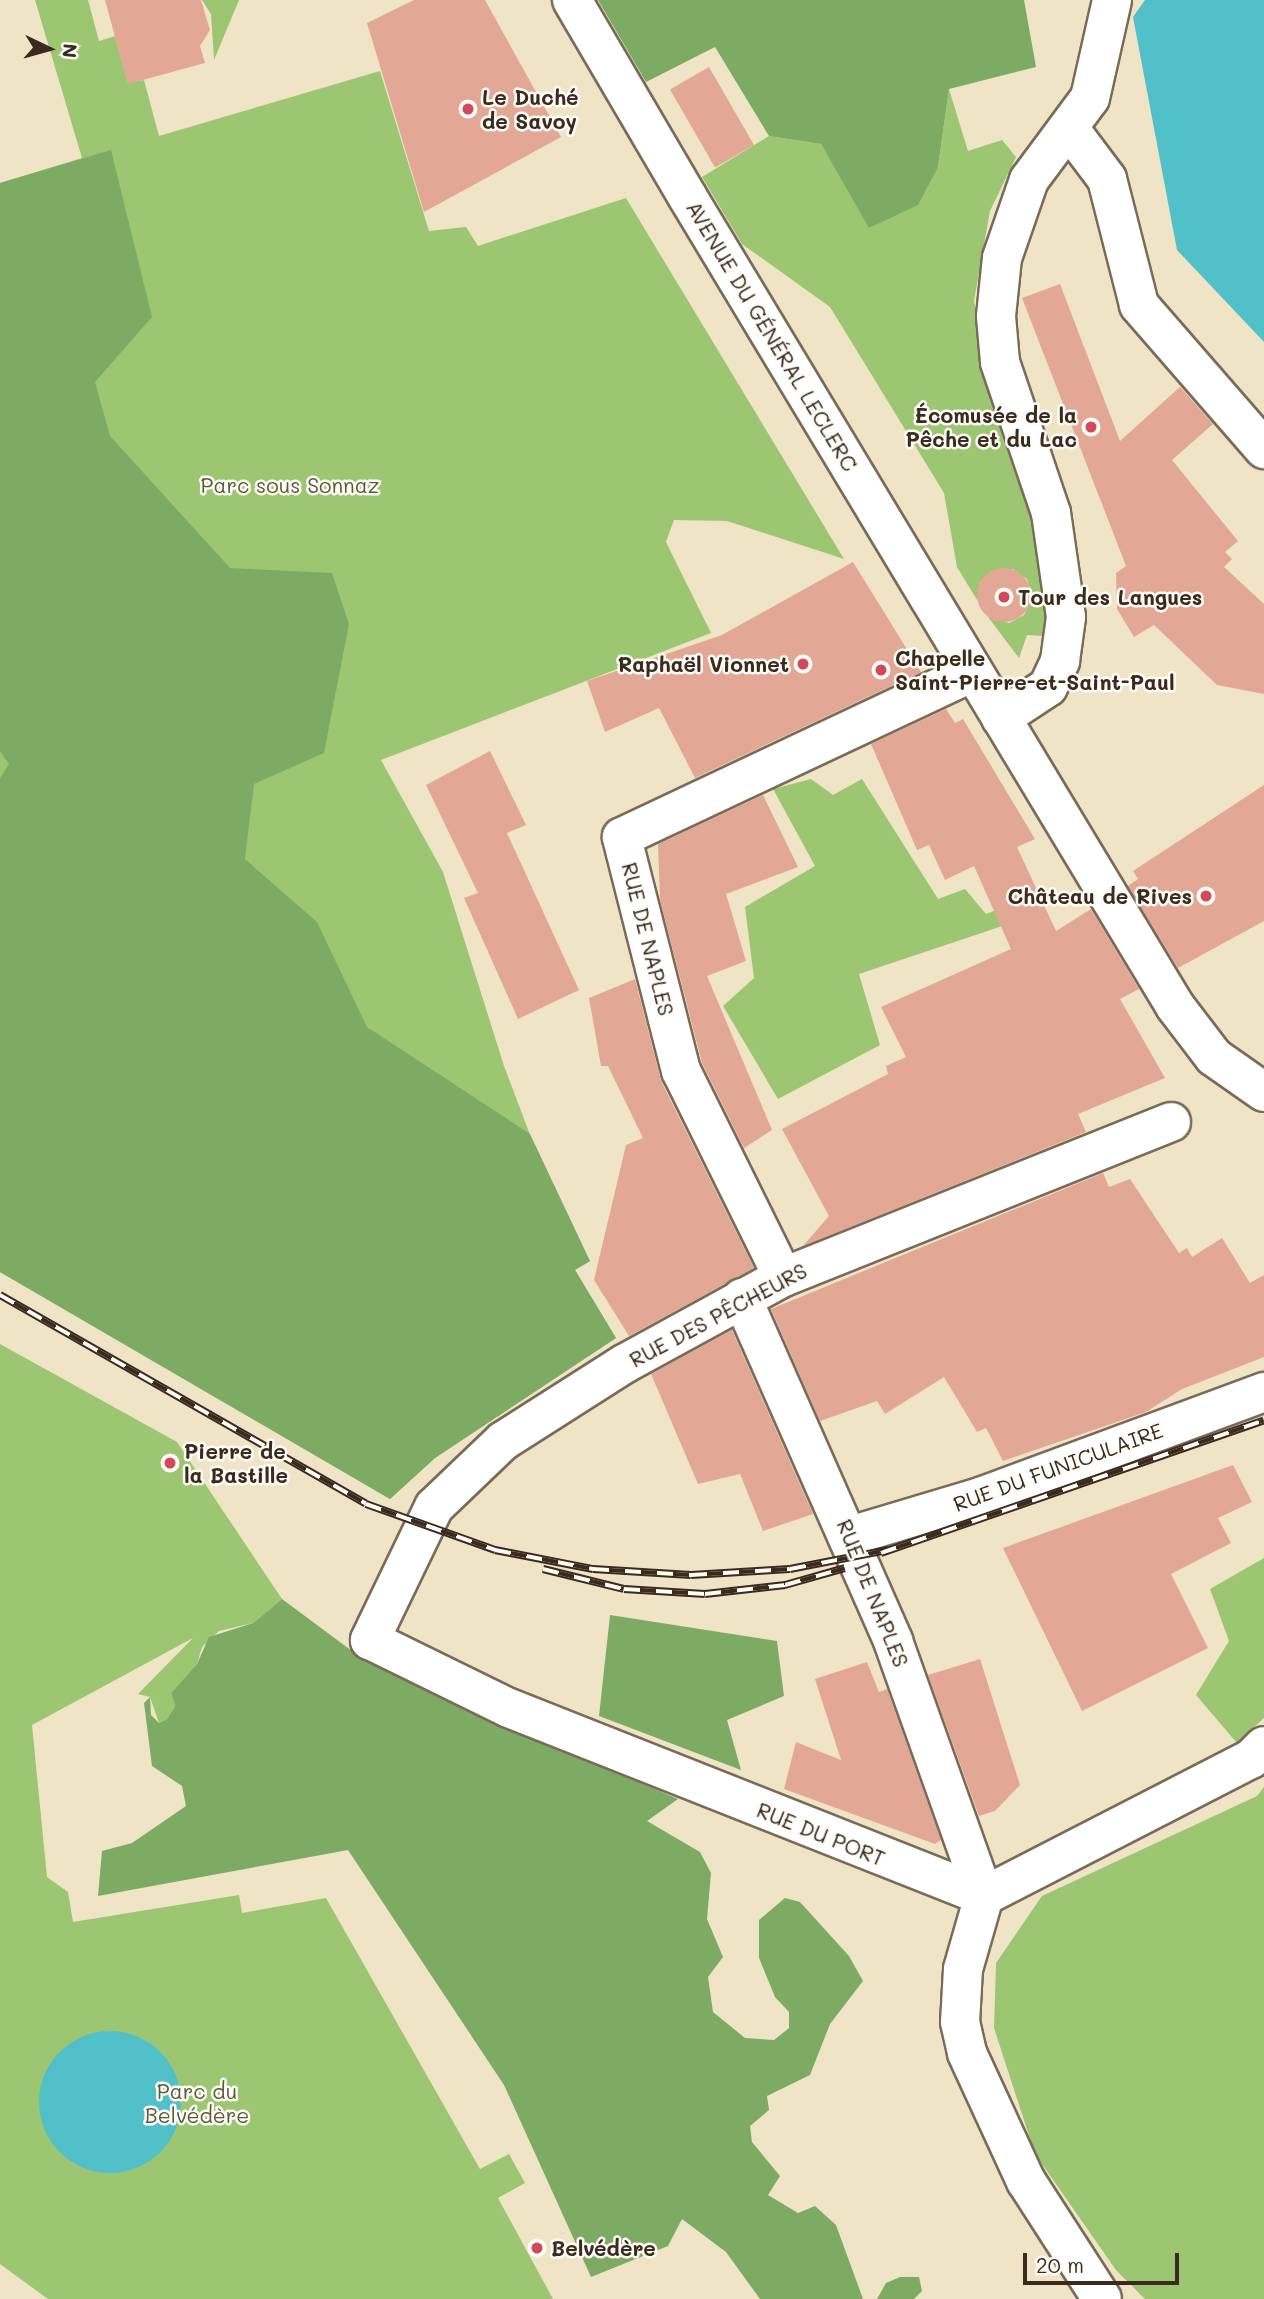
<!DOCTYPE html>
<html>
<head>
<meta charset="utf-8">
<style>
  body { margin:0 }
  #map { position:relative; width:1264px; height:2299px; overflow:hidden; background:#f0e4c6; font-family:Mali,sans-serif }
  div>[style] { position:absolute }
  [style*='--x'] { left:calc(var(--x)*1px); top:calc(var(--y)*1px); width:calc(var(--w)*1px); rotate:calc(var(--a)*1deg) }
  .green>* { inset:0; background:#9dc672 }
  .forest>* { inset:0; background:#7eab64 }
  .water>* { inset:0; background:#52c0c9 }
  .round { border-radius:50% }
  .building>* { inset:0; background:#e3a795; transform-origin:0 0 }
  .roads { filter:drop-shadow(2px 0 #7a6b59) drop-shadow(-2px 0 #7a6b59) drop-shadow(0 2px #7a6b59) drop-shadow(0 -2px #7a6b59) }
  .pedestrian>* { height:38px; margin:-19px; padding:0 19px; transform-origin:19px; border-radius:19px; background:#fff }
  .minor>* { height:38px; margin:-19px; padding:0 19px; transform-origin:19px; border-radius:19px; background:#fff }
  .tertiary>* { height:38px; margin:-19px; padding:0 19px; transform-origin:19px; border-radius:19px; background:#fff }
  .rail>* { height:8px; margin-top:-4px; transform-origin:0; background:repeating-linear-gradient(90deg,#fdfcf7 0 16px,#3b2a1e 0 32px); box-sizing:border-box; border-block:2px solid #3b2a1e }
  .dots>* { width:19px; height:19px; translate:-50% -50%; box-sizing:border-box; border:4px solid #fdfcf7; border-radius:50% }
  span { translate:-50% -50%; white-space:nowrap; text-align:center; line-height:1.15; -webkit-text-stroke:5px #fdfcf7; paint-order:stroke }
  .poi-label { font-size:21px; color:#3b2a1e; font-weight:700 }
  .left { translate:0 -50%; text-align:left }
  .right { translate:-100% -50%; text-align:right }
  .street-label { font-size:21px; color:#3b2a1e }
  .park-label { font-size:21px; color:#585937 }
  .north { position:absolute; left:14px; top:14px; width:70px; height:70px; -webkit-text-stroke:5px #fdfcf7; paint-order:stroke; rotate:95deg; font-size:19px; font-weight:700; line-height:28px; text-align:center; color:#3b2a1e }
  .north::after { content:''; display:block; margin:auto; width:24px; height:32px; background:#3b2a1e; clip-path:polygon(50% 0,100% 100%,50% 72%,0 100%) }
  .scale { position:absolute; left:1023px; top:2253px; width:156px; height:32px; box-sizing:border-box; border:4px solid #3b2a1e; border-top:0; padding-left:9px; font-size:21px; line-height:24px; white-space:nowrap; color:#3b2a1e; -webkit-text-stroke:5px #fdfcf7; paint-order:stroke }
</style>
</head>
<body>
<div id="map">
  <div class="green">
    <div style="clip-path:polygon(35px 0,88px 0,99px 41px,115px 36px,128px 83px,144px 80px,159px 136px,380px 71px,429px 231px,466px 227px,478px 246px,626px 198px,844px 559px,727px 521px,674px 520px,666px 542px,711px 633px,381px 760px,443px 872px,504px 1066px,549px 1185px,590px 1261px,575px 1270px,616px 1338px,435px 1458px,390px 1499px,0 1272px,0 183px,82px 158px)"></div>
    <div style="clip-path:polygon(202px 0,239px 0,214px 60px,211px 14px)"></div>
    <div style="clip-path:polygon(949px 89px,968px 151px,1002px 140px,1016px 157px,990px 211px,974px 301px,989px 392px,1035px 515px,1046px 600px,1043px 636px,1027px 635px,1019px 658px,988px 617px,1009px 623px,1024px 615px,1032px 595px,1027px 579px,1013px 569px,992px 571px,980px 582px,977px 600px,957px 567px,944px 493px,830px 307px,742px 244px,702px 177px,769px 136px,821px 144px,870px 228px,938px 167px)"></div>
    <div style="clip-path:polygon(811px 779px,833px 795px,862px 779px,938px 899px,965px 889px,986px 914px,1027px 898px,1032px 916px,859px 974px,880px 1045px,778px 1099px,723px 1006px,754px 978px,745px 907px,815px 866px,773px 789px)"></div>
    <div style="clip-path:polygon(0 1344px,177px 1442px,282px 1599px,253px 1623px,219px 1631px,202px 1647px,197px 1664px,171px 1693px,175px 1706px,167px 1719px,159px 1723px,150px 1697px,138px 1694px,193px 1638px,32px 1725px,47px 1877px,68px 1892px,73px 1922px,239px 1895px,242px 1913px,326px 1898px,480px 2169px,509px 2154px,525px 2183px,498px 2198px,553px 2299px,48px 2299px,0 2264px)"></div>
    <div style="clip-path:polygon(1264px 1558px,1264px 1718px,1237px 1743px,1196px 1695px,1229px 1641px,1210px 1589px)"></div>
    <div style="clip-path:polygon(1264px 1787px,1264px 2299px,1145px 2299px,1116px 2270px,1035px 2154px,994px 2028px,996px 1963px,1042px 1896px,1257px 1796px)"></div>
  </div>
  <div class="forest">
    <div style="clip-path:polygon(598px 0,1024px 0,1036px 67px,949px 89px,938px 167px,918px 205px,869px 228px,821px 144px,769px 136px,715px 47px,646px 82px)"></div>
    <div style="clip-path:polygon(111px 150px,152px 317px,95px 382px,110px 436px,230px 568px,332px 573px,349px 624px,324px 753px,254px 784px,245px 859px,317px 922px,367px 1027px,530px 1134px,590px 1261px,575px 1270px,616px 1338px,435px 1458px,390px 1499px,0 1272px,0 778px,9px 764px,0 751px,0 183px)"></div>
    <div style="clip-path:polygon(282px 1599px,352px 1651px,436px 1694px,678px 1799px,647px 1821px,700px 1852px,711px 1873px,707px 1919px,723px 1957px,708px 1977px,713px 2012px,745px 2038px,774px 2040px,789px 2028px,789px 2012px,775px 1997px,759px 1958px,759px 1920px,785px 1898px,800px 1902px,849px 1956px,863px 1981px,830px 2024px,810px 2075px,767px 2096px,769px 2110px,750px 2126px,752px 2142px,780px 2176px,768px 2195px,798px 2213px,815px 2206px,836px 2225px,863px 2299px,760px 2299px,726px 2252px,682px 2219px,668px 2246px,591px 2277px,504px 2085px,348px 1850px,98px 1896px,102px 1851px,132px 1843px,186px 1806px,182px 1786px,152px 1766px,144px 1703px,150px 1697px,151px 1715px,159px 1723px,167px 1719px,175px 1706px,171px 1693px,197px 1664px,209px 1637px,253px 1623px)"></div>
    <div style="clip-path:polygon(610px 1615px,777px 1641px,784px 1696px,727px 1720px,741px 1770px,599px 1716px)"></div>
    <div style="clip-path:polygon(900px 2277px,919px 2277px,922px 2291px,914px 2299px,877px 2299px,886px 2283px)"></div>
  </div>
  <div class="water">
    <div style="clip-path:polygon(1145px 0,1264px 0,1264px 342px,1177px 250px,1133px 17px)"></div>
    <div class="round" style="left:39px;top:2031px;width:142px;height:142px"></div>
  </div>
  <div class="building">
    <div style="clip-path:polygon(105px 0,201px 0,210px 30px,200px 46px,205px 63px,128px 84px)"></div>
    <div style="clip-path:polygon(414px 0,485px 0,561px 137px,424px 212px,367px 23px)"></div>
    <div style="left:709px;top:67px;width:90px;height:45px;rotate:60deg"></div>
    <div style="clip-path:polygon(1060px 284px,1120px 441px,1180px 387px,1213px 424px,1172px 460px,1238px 541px,1225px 552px,1232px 559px,1224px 567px,1264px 604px,1264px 694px,1217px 685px,1154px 625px,1134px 637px,1117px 609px,1116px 573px,1126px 566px,1022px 298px)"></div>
    <div style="clip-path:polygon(853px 562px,921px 672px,695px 778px,659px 708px,605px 732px,587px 681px,722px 635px)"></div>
    <div class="round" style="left:977px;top:568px;width:54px;height:54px"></div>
    <div style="clip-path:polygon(946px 709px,955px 723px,963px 719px,1035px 839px,1017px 847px,1056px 931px,1091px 909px,1139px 989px,1120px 999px,1165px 1078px,1078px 1114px,1086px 1132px,803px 1246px,829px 1216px,782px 1129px,888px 1074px,886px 1066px,906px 1057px,881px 1007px,1011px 949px,974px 866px,945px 880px,929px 845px,917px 850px,871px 744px)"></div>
    <div style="clip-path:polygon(490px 751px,526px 825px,507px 833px,579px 990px,518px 1019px,464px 898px,478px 893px,426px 785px)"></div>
    <div style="clip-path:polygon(1264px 785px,1264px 921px,1178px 968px,1128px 886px,1138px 879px,1133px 871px)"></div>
    <div style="clip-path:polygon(763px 795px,798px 867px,726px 894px,746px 961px,707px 976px,772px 1130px,744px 1148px,702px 1063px,660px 900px,658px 844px)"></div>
    <div style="clip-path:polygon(635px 979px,661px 1081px,754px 1268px,629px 1336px,594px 1280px,626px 1145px,643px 1138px,608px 1066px,601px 1066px,589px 998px)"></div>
    <div style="clip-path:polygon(1103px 1173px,1109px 1187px,1130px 1179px,1179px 1253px,1187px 1248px,1192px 1257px,1222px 1238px,1250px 1283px,1264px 1275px,1264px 1357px,1182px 1389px,1146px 1412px,1003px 1461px,986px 1428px,977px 1432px,944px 1377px,885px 1414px,877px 1401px,820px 1421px,771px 1309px)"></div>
    <div style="clip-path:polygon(732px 1330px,813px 1514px,763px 1531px,740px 1474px,698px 1484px,651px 1374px)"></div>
    <div style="clip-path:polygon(1233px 1465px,1252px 1502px,1218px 1518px,1231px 1543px,1171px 1574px,1208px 1648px,1082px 1711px,1003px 1548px)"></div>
    <div style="clip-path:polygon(980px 1659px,1020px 1785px,995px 1811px,979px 1816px,928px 1675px)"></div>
    <div style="clip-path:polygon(867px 1662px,879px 1692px,887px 1689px,941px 1840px,935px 1844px,784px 1789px,796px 1742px,841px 1760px,815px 1679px)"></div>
  </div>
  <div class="roads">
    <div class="pedestrian">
      <div style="--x:1071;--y:131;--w:60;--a:53.1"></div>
      <div style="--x:1107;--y:179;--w:130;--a:75.7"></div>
      <div style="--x:1139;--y:305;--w:191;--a:49"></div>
    </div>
    <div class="minor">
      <div style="--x:687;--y:196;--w:946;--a:58.93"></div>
      <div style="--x:1175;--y:1006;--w:64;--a:52.6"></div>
      <div style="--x:1214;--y:1057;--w:61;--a:35"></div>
      <div style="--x:1001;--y:718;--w:56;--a:-33.4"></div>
      <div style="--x:1048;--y:687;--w:29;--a:-65"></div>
      <div style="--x:1060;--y:661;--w:44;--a:-82.2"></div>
      <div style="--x:1066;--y:617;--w:105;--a:-98.2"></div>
      <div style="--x:1051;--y:513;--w:159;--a:-108.7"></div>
      <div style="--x:1000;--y:362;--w:46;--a:-95"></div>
      <div style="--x:996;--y:316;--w:58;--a:-84.1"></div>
      <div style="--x:1002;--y:258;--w:83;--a:-70.9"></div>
      <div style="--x:1029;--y:180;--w:102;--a:-53.4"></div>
      <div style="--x:1090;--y:98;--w:100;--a:-77.3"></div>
      <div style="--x:1171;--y:1122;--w:418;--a:158.2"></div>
      <div style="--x:783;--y:1277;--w:181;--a:151.3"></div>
      <div style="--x:624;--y:1364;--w:143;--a:147.5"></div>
      <div style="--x:503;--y:1441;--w:95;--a:136.3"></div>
      <div style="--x:434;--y:1507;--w:148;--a:115.7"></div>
      <div style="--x:370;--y:1640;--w:155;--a:26.1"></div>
      <div style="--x:509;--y:1708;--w:511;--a:21.59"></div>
      <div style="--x:984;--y:1896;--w:300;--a:-27.2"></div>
      <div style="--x:1251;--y:1759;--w:18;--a:-45"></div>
      <div style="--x:783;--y:1277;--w:230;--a:-116.3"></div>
      <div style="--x:681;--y:1071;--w:241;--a:-104.2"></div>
      <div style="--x:622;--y:837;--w:388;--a:-25.2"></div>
      <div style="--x:742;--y:1298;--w:375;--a:66.2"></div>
      <div style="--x:893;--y:1641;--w:271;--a:70.4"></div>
      <div style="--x:850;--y:1536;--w:139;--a:-16.7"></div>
      <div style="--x:983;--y:1496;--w:300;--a:-20.3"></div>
      <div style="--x:984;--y:1896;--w:76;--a:106"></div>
      <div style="--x:963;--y:1969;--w:53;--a:93.2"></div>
      <div style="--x:960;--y:2022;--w:32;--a:77"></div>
      <div style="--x:967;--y:2053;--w:141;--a:65.3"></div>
      <div style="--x:1026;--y:2181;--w:140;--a:57.2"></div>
    </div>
    <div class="tertiary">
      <div style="--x:572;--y:0;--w:227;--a:59.6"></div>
    </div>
  </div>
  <div class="rail">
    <div style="--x:0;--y:1295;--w:421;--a:29.7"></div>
    <div style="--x:366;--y:1504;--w:137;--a:19.6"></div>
    <div style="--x:495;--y:1550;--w:100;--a:11"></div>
    <div style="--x:593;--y:1569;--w:98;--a:3.5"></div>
    <div style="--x:691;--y:1575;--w:99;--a:-3.5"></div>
    <div style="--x:790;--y:1569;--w:100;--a:-11"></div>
    <div style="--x:881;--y:1553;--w:405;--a:-19.1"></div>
    <div style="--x:543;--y:1569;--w:83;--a:13.9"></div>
    <div style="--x:624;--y:1589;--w:81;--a:3.5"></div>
    <div style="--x:705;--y:1594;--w:81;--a:-6.4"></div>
    <div style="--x:785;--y:1585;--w:62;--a:-15.8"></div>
  </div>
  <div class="dots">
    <div style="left:468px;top:109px;background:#d1495b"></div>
    <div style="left:1091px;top:427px;background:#d1495b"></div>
    <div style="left:1004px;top:597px;background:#d1495b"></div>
    <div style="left:803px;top:664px;background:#d1495b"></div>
    <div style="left:881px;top:670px;background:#d1495b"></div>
    <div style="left:1206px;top:896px;background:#d1495b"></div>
    <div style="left:170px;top:1463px;background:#d1495b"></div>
    <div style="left:537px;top:2248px;background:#d1495b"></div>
  </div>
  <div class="poi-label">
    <span class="left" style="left:482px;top:109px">Le Duché<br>de Savoy</span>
    <span class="right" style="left:1077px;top:427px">Écomusée de la<br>Pêche et du Lac</span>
    <span class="left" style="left:1018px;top:597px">Tour des Langues</span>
    <span class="left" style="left:895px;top:670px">Chapelle<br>Saint-Pierre-et-Saint-Paul</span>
    <span class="right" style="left:789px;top:664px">Raphaël Vionnet</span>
    <span class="right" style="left:1192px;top:896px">Château de Rives</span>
    <span class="left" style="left:184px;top:1463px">Pierre de<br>la Bastille</span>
    <span class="left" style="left:551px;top:2248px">Belvédère</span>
  </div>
  <div class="street-label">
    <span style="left:772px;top:336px;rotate:59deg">AVENUE DU GÉNÉRAL LECLERC</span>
    <span style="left:648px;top:939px;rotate:76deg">RUE DE NAPLES</span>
    <span style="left:718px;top:1315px;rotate:-28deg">RUE DES PÊCHEURS</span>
    <span style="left:1058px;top:1467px;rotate:-20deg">RUE DU FUNICULAIRE</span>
    <span style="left:873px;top:1593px;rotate:68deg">RUE DE NAPLES</span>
    <span style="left:821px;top:1834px;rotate:22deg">RUE DU PORT</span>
  </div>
  <div class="park-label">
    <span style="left:290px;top:485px">Parc sous Sonnaz</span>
    <span style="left:197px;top:2103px">Parc du<br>Belvédère</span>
  </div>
  <div class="north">N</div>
  <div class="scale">20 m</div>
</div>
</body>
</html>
